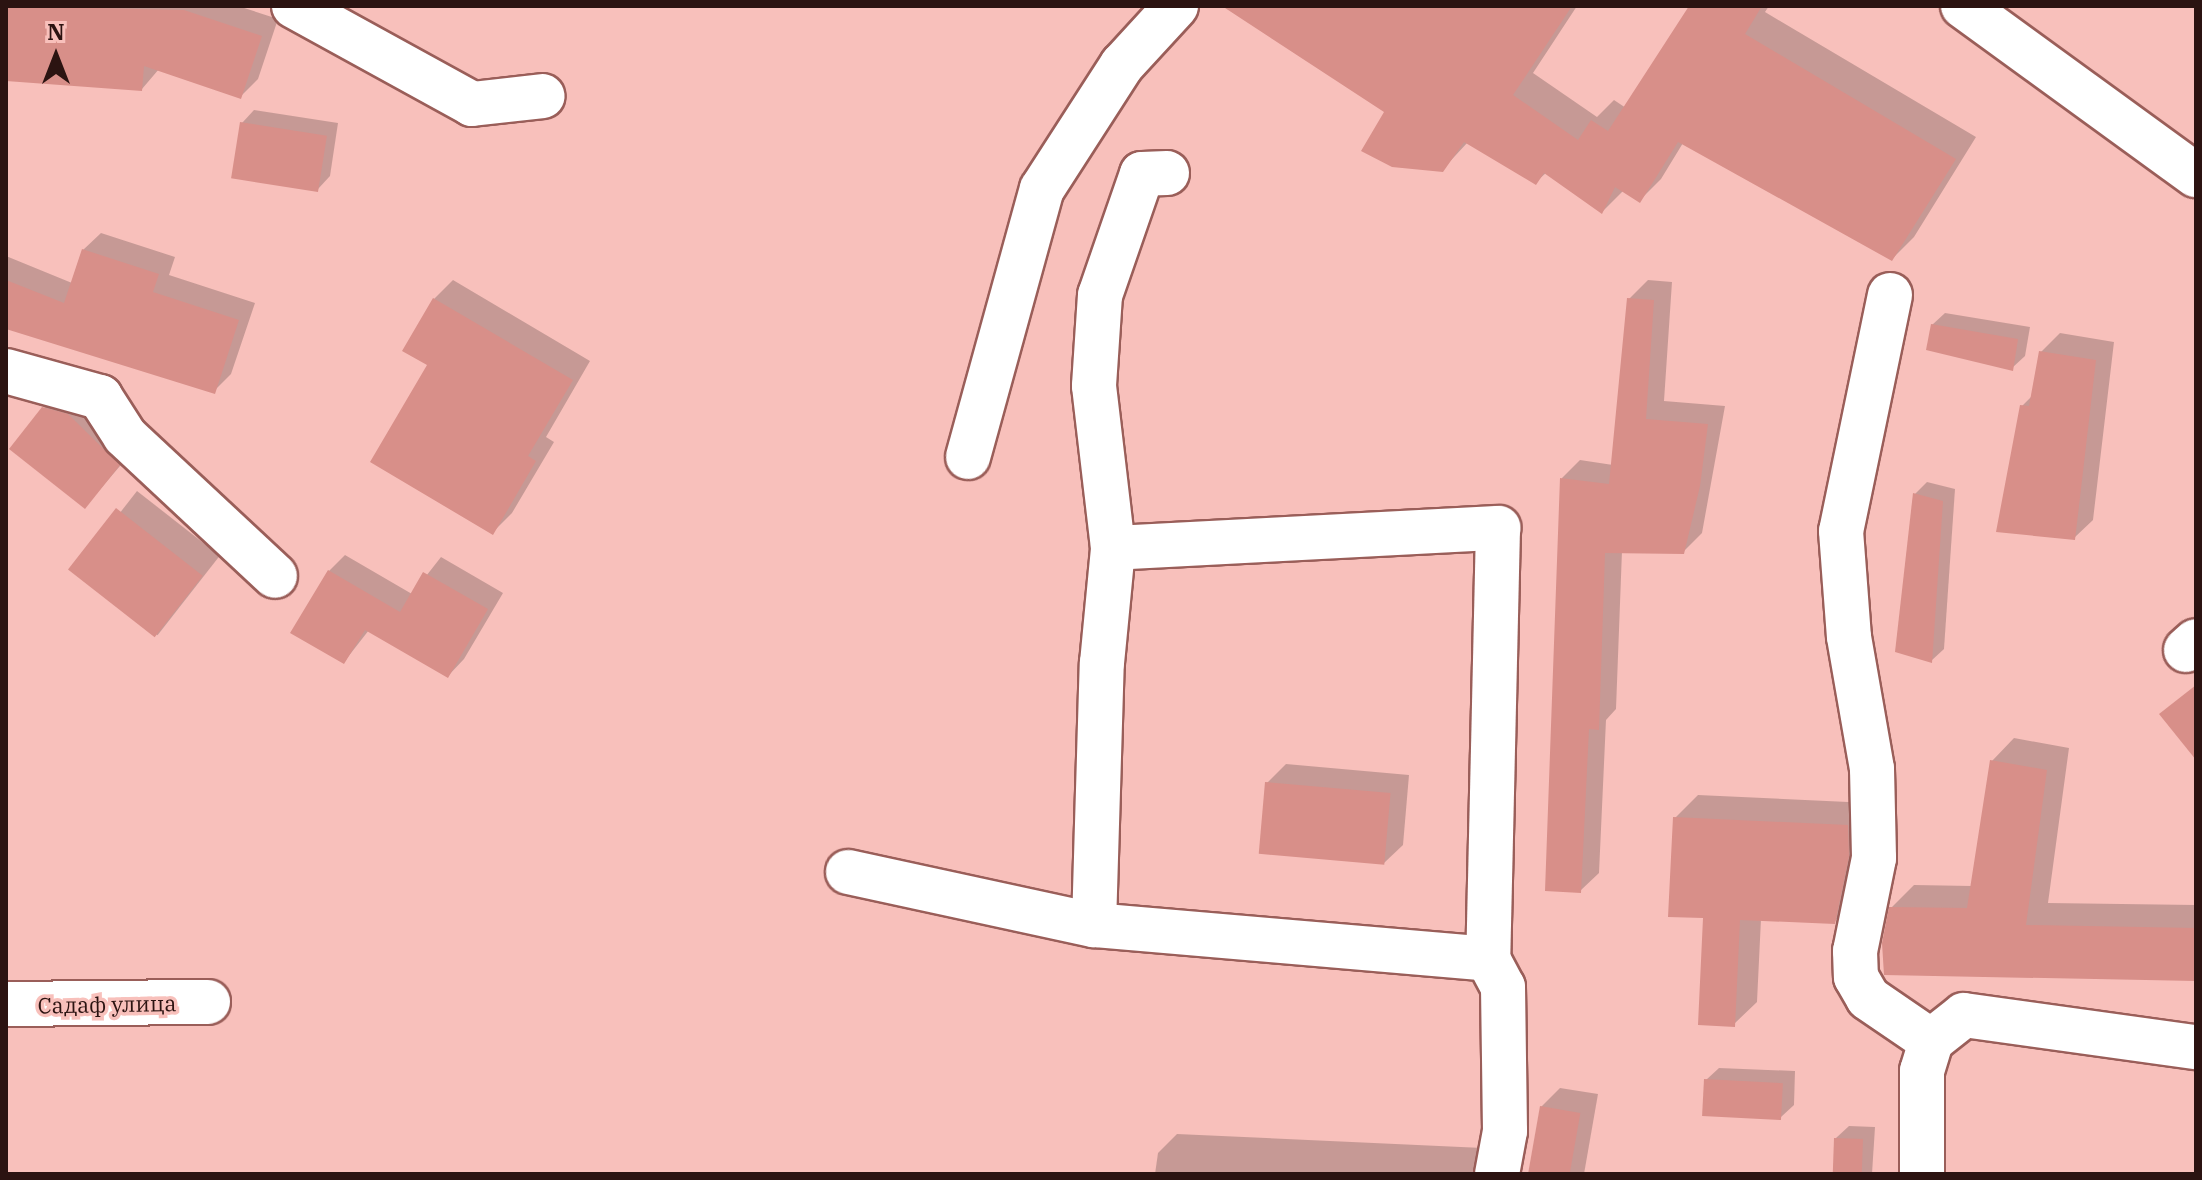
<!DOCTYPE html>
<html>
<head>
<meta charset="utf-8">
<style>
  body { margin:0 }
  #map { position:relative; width:2202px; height:1180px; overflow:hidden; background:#f8c0bb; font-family:"IBM Plex Serif",serif }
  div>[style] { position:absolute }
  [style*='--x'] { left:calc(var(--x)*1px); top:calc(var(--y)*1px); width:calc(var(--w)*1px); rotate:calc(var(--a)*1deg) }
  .shadow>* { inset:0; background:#0003; transform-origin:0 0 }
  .building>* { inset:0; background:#d88f89; transform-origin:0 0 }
  .roads { filter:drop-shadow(2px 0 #9a5e59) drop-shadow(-2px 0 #9a5e59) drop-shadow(0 2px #9a5e59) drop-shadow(0 -2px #9a5e59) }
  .minor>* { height:44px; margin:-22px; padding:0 22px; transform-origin:22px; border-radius:22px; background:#fff }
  span { translate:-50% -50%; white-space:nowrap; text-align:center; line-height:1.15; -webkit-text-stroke:7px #f8c0bb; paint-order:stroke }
  .street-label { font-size:22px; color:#2b1311 }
  .frame { position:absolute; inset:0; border:8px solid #2b1311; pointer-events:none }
  .north { position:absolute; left:16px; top:16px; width:80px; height:80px; -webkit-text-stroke:6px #f8c0bb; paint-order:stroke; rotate:0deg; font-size:22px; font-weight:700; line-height:32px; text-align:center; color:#2b1311 }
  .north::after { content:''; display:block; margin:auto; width:28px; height:36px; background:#2b1311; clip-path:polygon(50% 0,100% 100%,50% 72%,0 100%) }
</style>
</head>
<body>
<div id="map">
  <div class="shadow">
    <div style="clip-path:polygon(6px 6px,238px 6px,278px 19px,258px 79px,241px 96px,159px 69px,142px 89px,6px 79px)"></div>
    <div style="clip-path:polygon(1245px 6px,1577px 6px,1533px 73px,1597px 117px,1614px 100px,1626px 108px,1691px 6px,1769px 6px,1765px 12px,1976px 137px,1914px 237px,1892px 259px,1683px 143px,1661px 179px,1640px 200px,1624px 190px,1602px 212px,1547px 172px,1536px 182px,1468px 142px,1442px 170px,1387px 111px)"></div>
    <div style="clip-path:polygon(254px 110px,338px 123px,330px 176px,318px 189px,242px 123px)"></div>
    <div style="clip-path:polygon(101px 233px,175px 257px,169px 275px,255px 303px,231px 374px,214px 391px,6px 326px,6px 256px,72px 283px,83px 250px)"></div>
    <div style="clip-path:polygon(453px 280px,590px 361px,546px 437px,554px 442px,512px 513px,493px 532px,430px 365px,434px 299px)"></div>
    <div style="clip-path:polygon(1648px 280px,1672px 282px,1664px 401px,1725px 406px,1702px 533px,1683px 552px,1622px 551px,1616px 709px,1606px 720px,1599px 873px,1580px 891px,1562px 478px,1580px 460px,1613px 465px,1629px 299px)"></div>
    <div style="clip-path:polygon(1945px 313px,2030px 327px,2025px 356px,2012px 368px,1932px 325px)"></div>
    <div style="clip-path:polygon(2060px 333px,2114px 342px,2093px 520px,2074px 538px,2022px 406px,2034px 394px,2041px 352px)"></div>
    <div style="clip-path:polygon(63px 389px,137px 446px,85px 507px,44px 408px)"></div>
    <div style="clip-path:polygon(1927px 482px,1955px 489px,1944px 649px,1931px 661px,1915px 494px)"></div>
    <div style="left:137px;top:491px;width:105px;height:101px;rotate:38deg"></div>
    <div style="clip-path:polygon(345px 555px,412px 594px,441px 557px,503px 593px,464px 659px,448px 676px,369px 630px,344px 662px,329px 571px)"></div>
    <div style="clip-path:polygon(2014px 738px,2069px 748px,2048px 903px,2196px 905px,2196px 979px,1891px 908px,1914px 885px,1972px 886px,1992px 761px)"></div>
    <div style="clip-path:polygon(1286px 764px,1409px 775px,1403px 845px,1384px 863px,1267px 783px)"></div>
    <div style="clip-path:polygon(1698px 795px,1870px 803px,1857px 899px,1834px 922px,1761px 919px,1757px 1002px,1734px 1024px,1675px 818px)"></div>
    <div style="clip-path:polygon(1719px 1068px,1795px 1071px,1794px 1105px,1781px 1117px,1706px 1080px)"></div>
    <div style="clip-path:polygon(1560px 1088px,1598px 1094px,1584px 1174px,1530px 1174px,1541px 1107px)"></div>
    <div style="clip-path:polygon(1849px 1126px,1875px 1127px,1872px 1174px,1834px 1174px,1836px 1138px)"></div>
    <div style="clip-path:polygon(1177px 1134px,1483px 1148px,1482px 1174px,1155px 1174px,1158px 1153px)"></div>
  </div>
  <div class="building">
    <div style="clip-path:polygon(6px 6px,184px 10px,262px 36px,241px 99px,144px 66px,142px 91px,6px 81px)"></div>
    <div style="clip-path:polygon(1222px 6px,1572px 6px,1513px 95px,1578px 140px,1591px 120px,1608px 131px,1689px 6px,1762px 6px,1745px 34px,1956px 159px,1892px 261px,1678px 142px,1640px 203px,1615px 187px,1602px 214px,1544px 173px,1536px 185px,1464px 142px,1443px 172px,1392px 167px,1361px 151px,1384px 112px)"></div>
    <div style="left:240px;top:122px;width:88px;height:57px;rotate:9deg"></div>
    <div style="clip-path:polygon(82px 249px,159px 274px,153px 292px,239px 320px,215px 394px,6px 329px,6px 280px,64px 303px)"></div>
    <div style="clip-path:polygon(433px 298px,573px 380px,528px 456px,536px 461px,493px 535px,370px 462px,427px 365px,402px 351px)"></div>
    <div style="clip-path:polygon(1627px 298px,1654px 300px,1646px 419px,1708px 424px,1700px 486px,1684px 554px,1605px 553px,1599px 730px,1589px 729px,1581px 893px,1545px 891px,1560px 478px,1609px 484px)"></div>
    <div style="clip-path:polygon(1931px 324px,2018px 339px,2013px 371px,1926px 350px)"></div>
    <div style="clip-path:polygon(2039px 351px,2096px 360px,2075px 540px,1996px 532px,2020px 405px,2029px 406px)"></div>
    <div style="clip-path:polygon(42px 407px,68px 414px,120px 465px,85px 509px,9px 449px)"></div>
    <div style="clip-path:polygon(1913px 493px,1943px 501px,1932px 663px,1895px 652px)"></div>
    <div style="left:116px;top:508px;width:110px;height:78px;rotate:38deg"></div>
    <div style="clip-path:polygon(328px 570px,400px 612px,423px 572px,488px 609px,448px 678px,365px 630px,344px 664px,290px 633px)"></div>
    <div style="clip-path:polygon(2196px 685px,2196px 760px,2159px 714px)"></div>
    <div style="clip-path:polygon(1990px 760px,2047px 770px,2026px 925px,2196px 928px,2196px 981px,1884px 975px,1882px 943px,1889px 907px,1967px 908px)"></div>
    <div style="left:1265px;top:782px;width:126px;height:72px;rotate:5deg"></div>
    <div style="clip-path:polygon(1673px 817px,1848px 825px,1849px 856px,1835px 924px,1740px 920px,1735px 1027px,1698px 1025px,1703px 918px,1668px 917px)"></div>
    <div style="left:1704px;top:1079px;width:79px;height:37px;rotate:3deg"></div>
    <div style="left:1540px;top:1106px;width:41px;height:69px;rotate:10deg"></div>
    <div style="left:1834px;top:1138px;width:29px;height:36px;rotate:2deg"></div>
  </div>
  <div class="roads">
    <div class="minor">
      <div style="--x:294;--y:6;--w:203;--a:28.8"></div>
      <div style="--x:472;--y:104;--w:71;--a:-6.4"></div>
      <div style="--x:1963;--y:6;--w:288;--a:36"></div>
      <div style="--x:1167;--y:173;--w:25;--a:178"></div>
      <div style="--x:1142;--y:174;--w:128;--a:109.1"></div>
      <div style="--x:1100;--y:295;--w:91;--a:93.8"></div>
      <div style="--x:1094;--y:386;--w:163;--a:83.3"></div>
      <div style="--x:1113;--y:548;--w:386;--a:-3"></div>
      <div style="--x:1498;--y:528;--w:431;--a:91.3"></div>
      <div style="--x:1890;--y:295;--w:241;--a:101.7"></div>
      <div style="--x:1841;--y:531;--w:106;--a:85.7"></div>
      <div style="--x:1849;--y:637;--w:134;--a:80.1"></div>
      <div style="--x:1872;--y:769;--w:89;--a:88.7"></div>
      <div style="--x:1874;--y:858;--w:95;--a:101.5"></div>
      <div style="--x:1855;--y:951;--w:26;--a:88"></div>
      <div style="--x:1856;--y:977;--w:24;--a:60"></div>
      <div style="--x:1868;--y:998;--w:76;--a:34.3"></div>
      <div style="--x:6;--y:371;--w:98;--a:15.5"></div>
      <div style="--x:100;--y:397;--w:46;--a:57.3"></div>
      <div style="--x:125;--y:436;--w:205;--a:43"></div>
      <div style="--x:968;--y:457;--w:278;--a:-74.6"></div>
      <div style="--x:1042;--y:189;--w:148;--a:-57.2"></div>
      <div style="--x:1122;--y:65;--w:80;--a:-47.5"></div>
      <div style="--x:2186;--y:650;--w:13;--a:-42"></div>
      <div style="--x:848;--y:872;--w:252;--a:12.2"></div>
      <div style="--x:1094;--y:925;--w:395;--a:4.9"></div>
      <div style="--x:1488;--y:959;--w:32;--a:62"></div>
      <div style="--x:1503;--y:987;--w:144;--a:89.2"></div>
      <div style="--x:1505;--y:1131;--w:44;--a:100.5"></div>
      <div style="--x:1094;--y:925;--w:262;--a:-88.3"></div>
      <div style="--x:1102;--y:663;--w:116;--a:-84.5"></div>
      <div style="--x:6;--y:1004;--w:202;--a:-0.6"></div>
      <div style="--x:1922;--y:1174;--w:103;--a:-90"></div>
      <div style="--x:1922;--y:1071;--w:31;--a:-73"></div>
      <div style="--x:1931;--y:1041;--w:42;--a:-38.2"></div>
      <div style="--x:1964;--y:1015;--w:234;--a:7.9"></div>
    </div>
  </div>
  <div class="street-label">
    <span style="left:107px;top:1004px;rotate:-1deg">Садаф улица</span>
  </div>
  <div class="frame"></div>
  <div class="north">N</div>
</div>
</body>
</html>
